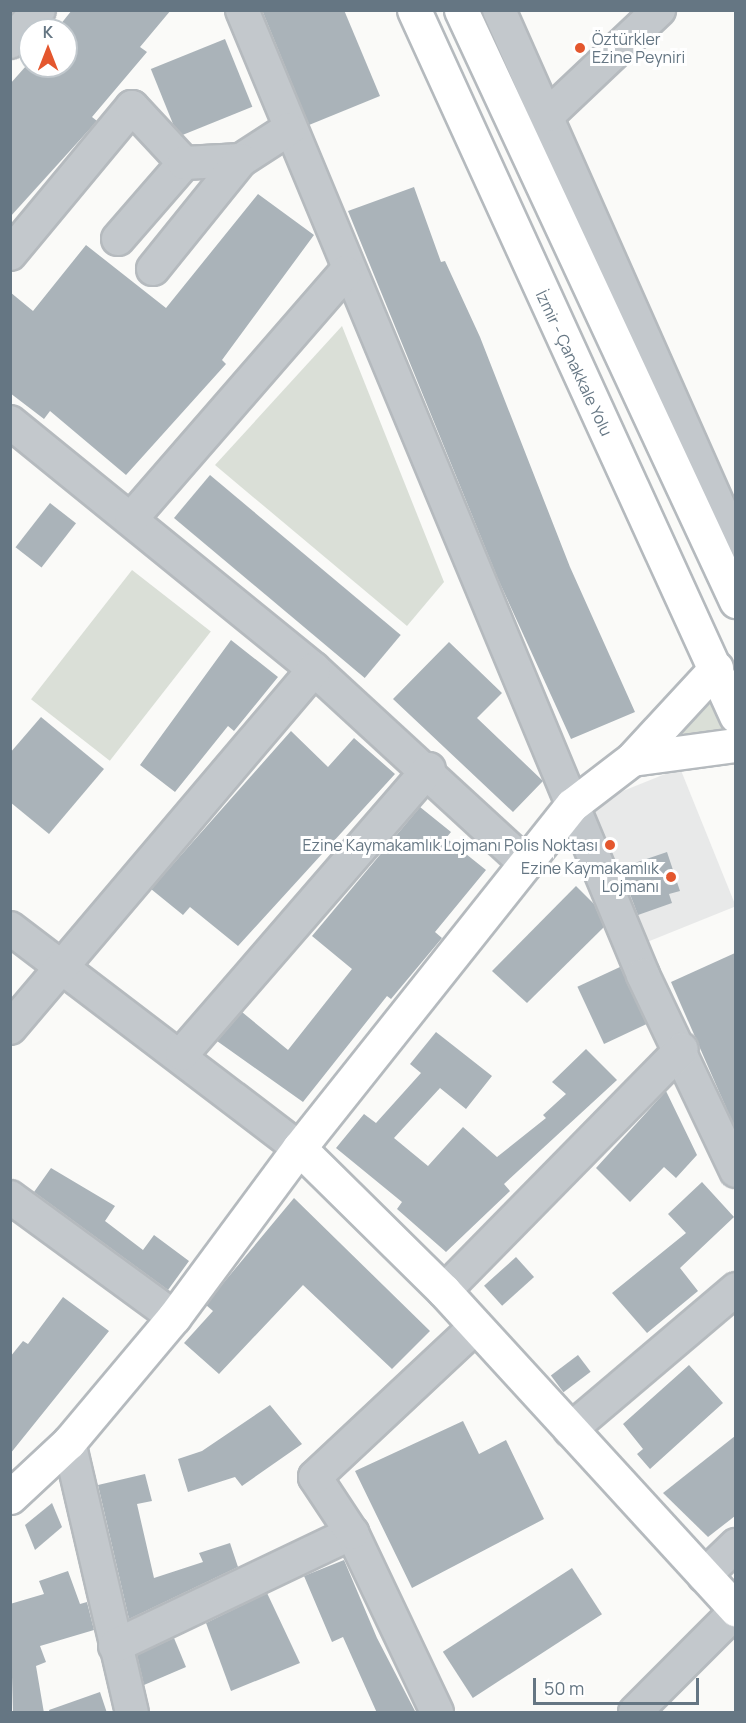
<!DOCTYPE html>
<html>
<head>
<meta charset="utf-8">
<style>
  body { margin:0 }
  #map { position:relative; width:746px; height:1723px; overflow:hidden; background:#fafaf8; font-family:Manrope,sans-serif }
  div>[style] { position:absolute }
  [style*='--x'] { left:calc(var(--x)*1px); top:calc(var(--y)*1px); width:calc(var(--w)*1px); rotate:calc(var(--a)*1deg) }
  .built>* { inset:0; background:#e8e9e9; transform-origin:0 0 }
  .green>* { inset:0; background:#dadfd7; transform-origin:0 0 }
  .building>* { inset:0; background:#aab3b9; transform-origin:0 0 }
  .roads { filter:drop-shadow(2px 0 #b5babe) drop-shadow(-2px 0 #b5babe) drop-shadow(0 2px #b5babe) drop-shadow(0 -2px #b5babe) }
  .minor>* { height:32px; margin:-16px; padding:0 16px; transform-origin:16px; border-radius:16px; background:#c3c8cc }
  .major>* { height:33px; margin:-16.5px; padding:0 16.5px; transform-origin:16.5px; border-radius:16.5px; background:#fff }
  .highway>* { height:33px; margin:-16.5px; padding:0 16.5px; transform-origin:16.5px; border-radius:16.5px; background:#fff }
  .dots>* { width:16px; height:16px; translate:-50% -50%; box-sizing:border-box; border:3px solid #fff; border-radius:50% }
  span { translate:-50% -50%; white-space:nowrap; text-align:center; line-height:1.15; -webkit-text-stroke:6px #fff; paint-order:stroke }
  .poi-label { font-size:16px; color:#657683 }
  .left { translate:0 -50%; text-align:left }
  .right { translate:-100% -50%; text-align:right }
  .street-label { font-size:16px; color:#657683 }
  .frame { position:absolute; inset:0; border:12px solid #657683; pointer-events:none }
  .north { position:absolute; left:18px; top:18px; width:60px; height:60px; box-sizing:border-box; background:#fff; border:2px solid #c1c8cd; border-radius:50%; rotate:0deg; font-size:16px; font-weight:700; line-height:24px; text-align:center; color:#657683 }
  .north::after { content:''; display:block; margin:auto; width:21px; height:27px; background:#e4572e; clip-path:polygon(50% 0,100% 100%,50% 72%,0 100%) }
  .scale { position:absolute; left:533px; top:1678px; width:166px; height:27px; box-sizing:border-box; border:3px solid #657683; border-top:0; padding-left:8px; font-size:18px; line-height:21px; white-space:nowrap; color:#657683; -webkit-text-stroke:4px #fff; paint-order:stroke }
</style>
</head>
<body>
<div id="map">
  <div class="built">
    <div style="left:680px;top:768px;width:149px;height:101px;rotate:68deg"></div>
  </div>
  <div class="green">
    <div style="clip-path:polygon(342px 326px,444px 582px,407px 626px,215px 465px)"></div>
    <div style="left:132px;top:570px;width:100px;height:164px;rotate:38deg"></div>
    <div style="clip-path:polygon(716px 668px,735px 745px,632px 759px)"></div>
  </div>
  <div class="building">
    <div style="clip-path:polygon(72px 10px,171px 10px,140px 47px,147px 52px,92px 117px,97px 121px,10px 217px,10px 84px,26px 66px,66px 66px,66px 30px,56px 30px)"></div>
    <div style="clip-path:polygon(262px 10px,344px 10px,380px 96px,309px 125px)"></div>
    <div style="left:225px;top:39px;width:73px;height:80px;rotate:68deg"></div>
    <div style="clip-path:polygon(414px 187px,441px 262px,445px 261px,480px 337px,570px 567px,635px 712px,571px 739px,498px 579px,348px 211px)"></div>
    <div style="clip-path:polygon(258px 194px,314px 235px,222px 360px,226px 364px,126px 475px,50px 411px,44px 419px,10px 393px,10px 292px,33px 311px,86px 245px,166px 308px)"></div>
    <div style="left:210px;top:475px;width:249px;height:56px;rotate:40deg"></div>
    <div style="left:50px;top:503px;width:33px;height:56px;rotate:38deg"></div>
    <div style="clip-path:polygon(231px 640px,278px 677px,234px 731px,228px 726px,175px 792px,140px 765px)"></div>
    <div style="clip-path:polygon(449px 642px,502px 693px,477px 718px,543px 781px,513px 812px,393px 699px)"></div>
    <div style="clip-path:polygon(41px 717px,104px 769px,49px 834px,10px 802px,10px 753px)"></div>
    <div style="clip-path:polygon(291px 731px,328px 767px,354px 738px,395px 774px,238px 946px,190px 907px,183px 915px,151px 889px)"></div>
    <div style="clip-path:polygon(420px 807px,451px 832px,446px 838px,486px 870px,435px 932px,442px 938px,391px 999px,387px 996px,303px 1102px,217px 1041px,242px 1012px,288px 1050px,352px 969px,312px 936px)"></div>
    <div style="clip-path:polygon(667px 852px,680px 891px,669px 894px,672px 903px,638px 915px,620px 868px)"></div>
    <div style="clip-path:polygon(576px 886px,594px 904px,604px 927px,527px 1003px,492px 971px)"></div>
    <div style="clip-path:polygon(735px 953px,735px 1128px,671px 982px)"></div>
    <div style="left:620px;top:967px;width:63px;height:47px;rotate:65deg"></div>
    <div style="clip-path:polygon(436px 1032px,492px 1076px,466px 1109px,440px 1088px,394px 1138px,428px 1166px,463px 1127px,497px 1157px,546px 1118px,543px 1115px,566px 1094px,552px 1082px,586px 1049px,617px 1080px,504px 1184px,510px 1191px,446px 1252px,397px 1209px,402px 1202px,336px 1148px,364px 1114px,376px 1123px,421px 1073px,410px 1064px)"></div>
    <div style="clip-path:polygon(666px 1091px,697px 1155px,676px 1178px,664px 1167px,630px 1202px,596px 1168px)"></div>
    <div style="clip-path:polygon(51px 1168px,115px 1206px,105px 1221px,143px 1250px,154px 1235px,189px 1261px,168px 1290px,34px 1192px)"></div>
    <div style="clip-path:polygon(702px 1182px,734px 1217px,680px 1268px,698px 1291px,647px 1333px,612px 1293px,686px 1233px,668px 1214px)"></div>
    <div style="clip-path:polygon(294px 1198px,430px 1331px,392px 1369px,303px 1285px,219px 1374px,184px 1343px,213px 1311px,206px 1305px,215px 1293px)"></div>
    <div style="left:516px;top:1257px;width:27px;height:43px;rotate:48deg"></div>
    <div style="clip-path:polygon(63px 1297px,109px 1331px,10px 1454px,10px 1357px,23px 1341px,28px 1344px)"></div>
    <div style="left:578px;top:1355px;width:21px;height:34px;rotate:53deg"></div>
    <div style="clip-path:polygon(689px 1365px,723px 1403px,650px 1469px,637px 1454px,643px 1449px,623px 1424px)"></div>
    <div style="clip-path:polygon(270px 1405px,302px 1444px,242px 1486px,235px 1477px,188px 1492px,178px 1459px,202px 1451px)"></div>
    <div style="clip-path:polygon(463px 1421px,479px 1454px,506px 1440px,544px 1519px,412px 1588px,355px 1471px)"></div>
    <div style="clip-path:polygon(735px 1436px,735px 1516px,708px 1537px,663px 1493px)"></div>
    <div style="clip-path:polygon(145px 1474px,152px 1501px,137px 1504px,154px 1578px,203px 1562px,199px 1553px,230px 1543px,238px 1567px,129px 1619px,98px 1485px)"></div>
    <div style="clip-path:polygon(52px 1503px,62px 1527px,35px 1550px,25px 1525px)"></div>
    <div style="clip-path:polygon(344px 1560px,377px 1638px,416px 1713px,377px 1713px,343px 1637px,332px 1642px,304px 1576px)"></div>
    <div style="left:572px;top:1568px;width:55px;height:154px;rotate:57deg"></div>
    <div style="clip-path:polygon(68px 1571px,80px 1604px,87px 1602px,94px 1630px,40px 1646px,46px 1662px,36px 1666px,44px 1713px,13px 1713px,10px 1604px,44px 1594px,39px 1581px)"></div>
    <div style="clip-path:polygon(267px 1593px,300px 1663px,231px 1691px,206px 1623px)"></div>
    <div style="clip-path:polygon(174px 1638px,186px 1667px,144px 1685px,137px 1655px)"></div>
    <div style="clip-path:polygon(100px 1692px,107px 1713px,50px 1713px,49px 1710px)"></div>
  </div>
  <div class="roads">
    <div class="minor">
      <div style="--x:242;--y:10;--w:1045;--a:67.43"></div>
      <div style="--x:643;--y:975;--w:217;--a:64.6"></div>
      <div style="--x:499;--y:10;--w:585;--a:66.11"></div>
      <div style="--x:10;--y:42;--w:43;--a:-47.8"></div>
      <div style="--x:548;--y:115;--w:153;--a:-43.4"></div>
      <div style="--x:118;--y:239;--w:101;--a:-49"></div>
      <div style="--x:10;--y:254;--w:191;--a:-50.3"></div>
      <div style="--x:132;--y:107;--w:76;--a:47.1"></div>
      <div style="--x:184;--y:163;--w:57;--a:-3"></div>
      <div style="--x:241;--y:160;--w:57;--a:-32.9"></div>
      <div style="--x:153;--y:269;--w:140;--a:-51.1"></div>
      <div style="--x:10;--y:422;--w:392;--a:39.1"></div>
      <div style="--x:314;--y:669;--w:288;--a:42.6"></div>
      <div style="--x:131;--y:519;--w:327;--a:-49"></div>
      <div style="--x:10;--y:928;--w:363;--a:37.3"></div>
      <div style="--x:10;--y:1028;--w:470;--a:-49.7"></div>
      <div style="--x:182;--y:1054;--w:377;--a:-49.1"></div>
      <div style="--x:10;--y:1197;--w:203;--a:36.2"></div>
      <div style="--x:444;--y:1291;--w:339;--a:-45.5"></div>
      <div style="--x:570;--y:1430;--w:218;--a:-40.3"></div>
      <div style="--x:69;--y:1442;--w:277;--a:76.9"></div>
      <div style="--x:704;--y:1576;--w:45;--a:-44.1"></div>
      <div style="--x:115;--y:1646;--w:263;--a:-25.5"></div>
      <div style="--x:437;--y:1712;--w:198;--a:-115.4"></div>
      <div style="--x:352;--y:1533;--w:67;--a:-123.5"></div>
      <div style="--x:315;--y:1477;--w:218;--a:-43.1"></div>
      <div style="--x:635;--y:1712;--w:143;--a:-45"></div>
    </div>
    <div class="major">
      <div style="--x:632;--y:759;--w:105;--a:-7.7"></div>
      <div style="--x:299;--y:1148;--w:204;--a:44.6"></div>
      <div style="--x:444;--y:1291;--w:432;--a:47.5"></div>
      <div style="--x:10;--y:1497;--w:81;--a:-43"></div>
      <div style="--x:69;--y:1442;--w:163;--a:-50"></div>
      <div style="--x:174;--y:1317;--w:210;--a:-53.5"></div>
      <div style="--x:299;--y:1148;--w:438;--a:-51.5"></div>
      <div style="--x:572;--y:805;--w:76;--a:-37.5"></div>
      <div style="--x:632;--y:759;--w:124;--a:-47.3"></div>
    </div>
    <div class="highway">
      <div style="--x:414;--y:10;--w:776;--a:65.48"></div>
      <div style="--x:461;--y:10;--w:652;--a:65.05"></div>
    </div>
  </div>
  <div class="dots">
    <div style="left:580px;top:48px;background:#e4572e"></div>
    <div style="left:610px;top:845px;background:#e4572e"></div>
    <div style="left:671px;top:877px;background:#e4572e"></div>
  </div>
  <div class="poi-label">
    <span class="left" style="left:592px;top:48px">Öztürkler<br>Ezine Peyniri</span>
    <span class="right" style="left:598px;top:845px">Ezine Kaymakamlık Lojmanı Polis Noktası</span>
    <span class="right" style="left:659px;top:877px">Ezine Kaymakamlık<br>Lojmanı</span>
  </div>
  <div class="street-label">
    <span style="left:574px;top:363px;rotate:65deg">İzmir - Çanakkale Yolu</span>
  </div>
  <div class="frame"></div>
  <div class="north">K</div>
  <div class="scale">50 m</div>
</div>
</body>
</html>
